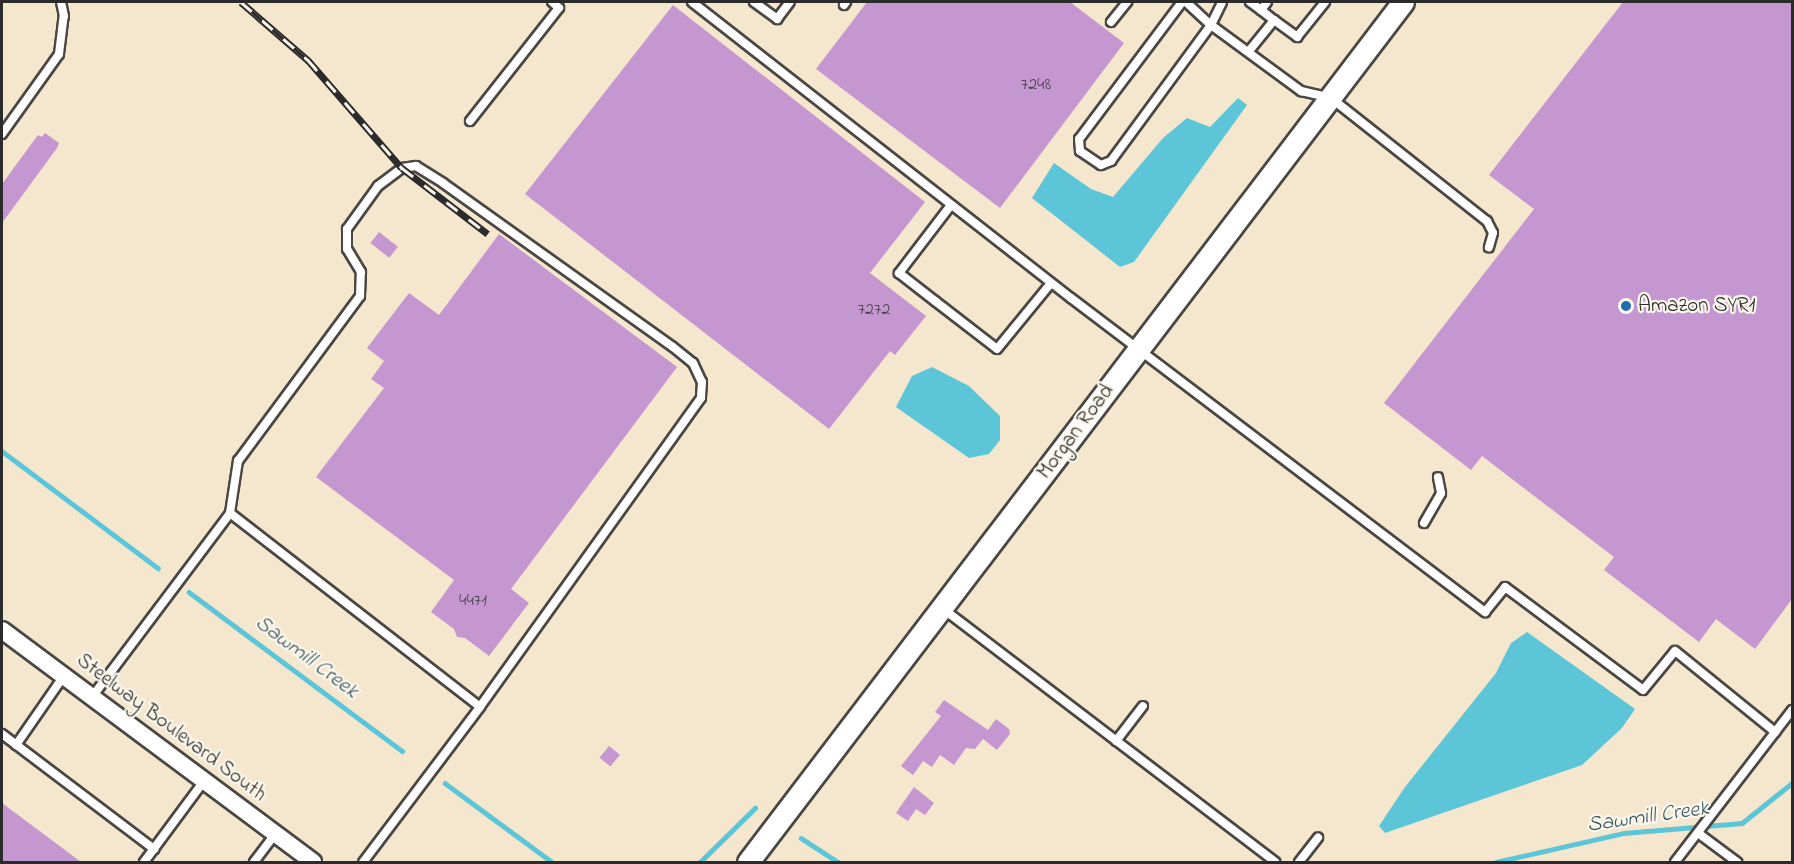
<!DOCTYPE html>
<html>
<head>
<meta charset="utf-8">
<style>
  body { margin:0 }
  #map { position:relative; width:1794px; height:864px; overflow:hidden; background:#f5e6ce; font-family:"Indie Flower",sans-serif }
  div>[style] { position:absolute }
  [style*='--x'] { left:calc(var(--x)*1px); top:calc(var(--y)*1px); width:calc(var(--w)*1px); rotate:calc(var(--a)*1deg) }
  .water>* { inset:0; background:#5cc6d8 }
  .stream>* { height:4.5px; margin:-2.25px; padding:0 2.25px; transform-origin:2.25px; border-radius:2.25px; background:#5cc6d8 }
  .building>* { inset:0; background:#c497d0; transform-origin:0 0 }
  .roads { filter:drop-shadow(2px 0 #494743) drop-shadow(-2px 0 #494743) drop-shadow(0 2px #494743) drop-shadow(0 -2px #494743) }
  .service>* { height:8px; margin:-4px; padding:0 4px; transform-origin:4px; border-radius:4px; background:#fff }
  .minor>* { height:16px; margin:-8px; padding:0 8px; transform-origin:8px; border-radius:8px; background:#fff }
  .tertiary>* { height:21px; margin:-10.5px; padding:0 10.5px; transform-origin:10.5px; border-radius:10.5px; background:#fff }
  .rail>* { height:7px; margin-top:-3.5px; transform-origin:0; background:repeating-linear-gradient(90deg,#fbf7ec 0 14px,#2b2b2b 0 28px); box-sizing:border-box; border-block:2px solid #2b2b2b }
  .dots>* { width:16px; height:16px; translate:-50% -50%; box-sizing:border-box; border:3px solid #fbf7ec; border-radius:50% }
  span { translate:-50% -50%; white-space:nowrap; text-align:center; line-height:1.15; -webkit-text-stroke:4.5px #fbf7ec; paint-order:stroke }
  .number-label { font-size:18px; color:#514654 }
  .number-label span { -webkit-text-stroke-width:0 }
  .poi-label { font-size:21px; color:#2b2b2b }
  .left { translate:0 -50%; text-align:left }
  .street-label { font-size:21px; color:#2b2b2b }
  .water-label { font-size:22px; color:#3a5a5f; font-style:italic }
  .frame { position:absolute; inset:0; border:3px solid #2b2b2b; pointer-events:none }
</style>
</head>
<body>
<div id="map">
  <div class="water">
    <div style="clip-path:polygon(1238px 98px,1247px 105px,1134px 262px,1120px 267px,1032px 198px,1054px 163px,1091px 189px,1113px 197px,1163px 138px,1187px 118px,1210px 127px)"></div>
    <div style="clip-path:polygon(932px 367px,969px 386px,1000px 416px,1000px 440px,989px 454px,969px 458px,896px 407px,912px 376px)"></div>
    <div style="clip-path:polygon(1527px 632px,1635px 709px,1622px 728px,1582px 765px,1385px 833px,1379px 826px,1405px 787px,1496px 673px,1511px 643px)"></div>
  </div>
  <div class="stream">
    <div style="--x:2;--y:451;--w:195;--a:36.9"></div>
    <div style="--x:189;--y:592;--w:266;--a:36.7"></div>
    <div style="--x:445;--y:783;--w:133;--a:36.4"></div>
    <div style="--x:801;--y:838;--w:44;--a:33"></div>
    <div style="--x:700;--y:862;--w:77;--a:-44.5"></div>
    <div style="--x:1496;--y:862;--w:131;--a:-12.8"></div>
    <div style="--x:1624;--y:833;--w:118;--a:-4.8"></div>
    <div style="--x:1742;--y:823;--w:64;--a:-38.7"></div>
  </div>
  <div class="building">
    <div style="clip-path:polygon(867px 2px,1070px 2px,1124px 43px,1000px 208px,816px 69px)"></div>
    <div style="clip-path:polygon(1623px 2px,1792px 2px,1792px 599px,1755px 649px,1716px 619px,1699px 642px,1604px 570px,1614px 557px,1482px 456px,1471px 470px,1384px 403px,1534px 209px,1489px 175px)"></div>
    <div style="clip-path:polygon(673px 5px,925px 202px,870px 273px,926px 316px,895px 355px,890px 351px,829px 429px,525px 194px)"></div>
    <div style="clip-path:polygon(45px 133px,59px 143px,57px 148px,2px 223px,2px 184px,38px 135px,42px 137px)"></div>
    <div style="left:379px;top:232px;width:24px;height:14px;rotate:38deg"></div>
    <div style="clip-path:polygon(499px 234px,677px 367px,511px 589px,529px 603px,489px 656px,465px 638px,457px 637px,454px 629px,431px 612px,454px 580px,316px 477px,384px 388px,371px 379px,384px 361px,367px 348px,409px 293px,439px 315px)"></div>
    <div style="clip-path:polygon(944px 700px,988px 730px,996px 719px,1009px 729px,1010px 734px,997px 750px,983px 739px,975px 749px,966px 748px,954px 765px,940px 755px,932px 767px,923px 761px,913px 775px,901px 766px,941px 716px,935px 712px)"></div>
    <div style="left:609px;top:746px;width:14px;height:15px;rotate:39deg"></div>
    <div style="clip-path:polygon(914px 787px,934px 803px,925px 815px,916px 809px,908px 821px,896px 813px)"></div>
    <div style="clip-path:polygon(2px 803px,81px 862px,2px 862px)"></div>
  </div>
  <div class="roads">
    <div class="service">
      <div style="--x:692;--y:2;--w:481;--a:38"></div>
      <div style="--x:1071;--y:298;--w:520;--a:37.18"></div>
      <div style="--x:1485;--y:612;--w:32;--a:-51"></div>
      <div style="--x:1505;--y:587;--w:172;--a:36.7"></div>
      <div style="--x:1643;--y:690;--w:50;--a:-50.6"></div>
      <div style="--x:1675;--y:651;--w:129;--a:39"></div>
      <div style="--x:754;--y:2;--w:29;--a:36"></div>
      <div style="--x:777;--y:19;--w:21;--a:-53"></div>
      <div style="--x:1182;--y:2;--w:171;--a:126.9"></div>
      <div style="--x:1079;--y:139;--w:12;--a:85"></div>
      <div style="--x:1080;--y:151;--w:25;--a:34"></div>
      <div style="--x:1101;--y:165;--w:11;--a:-22"></div>
      <div style="--x:1111;--y:161;--w:169;--a:-53.7"></div>
      <div style="--x:1211;--y:25;--w:25;--a:-64"></div>
      <div style="--x:1186;--y:2;--w:34;--a:43"></div>
      <div style="--x:1211;--y:25;--w:112;--a:36.3"></div>
      <div style="--x:1301;--y:91;--w:31;--a:13"></div>
      <div style="--x:1331;--y:98;--w:199;--a:38.3"></div>
      <div style="--x:1487;--y:221;--w:13;--a:63"></div>
      <div style="--x:1493;--y:233;--w:15;--a:106"></div>
      <div style="--x:1250;--y:2;--w:14;--a:36"></div>
      <div style="--x:1267;--y:2;--w:10;--a:127"></div>
      <div style="--x:1261;--y:10;--w:16;--a:38"></div>
      <div style="--x:844;--y:5;--w:4;--a:-56"></div>
      <div style="--x:1111;--y:22;--w:26;--a:-51"></div>
      <div style="--x:1249;--y:51;--w:40;--a:-51"></div>
      <div style="--x:1274;--y:20;--w:29;--a:36"></div>
      <div style="--x:1297;--y:37;--w:45;--a:-51.3"></div>
      <div style="--x:470;--y:121;--w:144;--a:-51.8"></div>
      <div style="--x:559;--y:8;--w:9;--a:-139"></div>
      <div style="--x:2;--y:134;--w:98;--a:-54.5"></div>
      <div style="--x:59;--y:54;--w:38;--a:-83"></div>
      <div style="--x:64;--y:16;--w:14;--a:-102"></div>
      <div style="--x:951;--y:205;--w:86;--a:127.4"></div>
      <div style="--x:899;--y:273;--w:46;--a:37.9"></div>
      <div style="--x:935;--y:301;--w:78;--a:37.7"></div>
      <div style="--x:997;--y:349;--w:85;--a:-50.7"></div>
      <div style="--x:230;--y:513;--w:53;--a:-81.3"></div>
      <div style="--x:238;--y:461;--w:205;--a:-53.5"></div>
      <div style="--x:360;--y:296;--w:24;--a:-88"></div>
      <div style="--x:361;--y:272;--w:27;--a:-121"></div>
      <div style="--x:347;--y:249;--w:20;--a:-90"></div>
      <div style="--x:347;--y:229;--w:53;--a:-54.2"></div>
      <div style="--x:378;--y:186;--w:30;--a:-37"></div>
      <div style="--x:402;--y:168;--w:14;--a:-8"></div>
      <div style="--x:416;--y:166;--w:32;--a:32"></div>
      <div style="--x:443;--y:183;--w:282;--a:35.5"></div>
      <div style="--x:673;--y:347;--w:26;--a:39"></div>
      <div style="--x:693;--y:363;--w:21;--a:65"></div>
      <div style="--x:702;--y:382;--w:16;--a:94"></div>
      <div style="--x:701;--y:398;--w:380;--a:125.6"></div>
      <div style="--x:1424;--y:523;--w:34;--a:-60"></div>
      <div style="--x:1441;--y:493;--w:16;--a:-101"></div>
      <div style="--x:942;--y:608;--w:419;--a:37.3"></div>
      <div style="--x:92;--y:697;--w:230;--a:-53.1"></div>
      <div style="--x:230;--y:513;--w:316;--a:37.8"></div>
      <div style="--x:480;--y:707;--w:194;--a:127"></div>
      <div style="--x:2;--y:734;--w:191;--a:37.1"></div>
      <div style="--x:1116;--y:741;--w:44;--a:-52.4"></div>
      <div style="--x:16;--y:745;--w:83;--a:-55.3"></div>
      <div style="--x:1698;--y:833;--w:49;--a:36.6"></div>
      <div style="--x:144;--y:862;--w:101;--a:-53.5"></div>
      <div style="--x:254;--y:862;--w:35;--a:-53"></div>
      <div style="--x:1299;--y:862;--w:31;--a:-52"></div>
      <div style="--x:1675;--y:862;--w:192;--a:-52.4"></div>
    </div>
    <div class="minor">
      <div style="--x:2;--y:630;--w:388;--a:36.7"></div>
    </div>
    <div class="tertiary">
      <div style="--x:748;--y:862;--w:1081;--a:-52.71"></div>
    </div>
  </div>
  <div class="rail">
    <div style="--x:241;--y:2;--w:89;--a:40.9"></div>
    <div style="--x:308;--y:60;--w:143;--a:49"></div>
    <div style="--x:402;--y:168;--w:108;--a:37.5"></div>
  </div>
  <div class="dots">
    <div style="left:1626px;top:306px;background:#1f6fb2"></div>
  </div>
  <div class="number-label">
    <span style="left:1036px;top:85px">7248</span>
    <span style="left:874px;top:310px">7272</span>
    <span style="left:473px;top:601px">4471</span>
  </div>
  <div class="poi-label">
    <span class="left" style="left:1638px;top:306px">Amazon SYR1</span>
  </div>
  <div class="street-label">
    <span style="left:1076px;top:432px;rotate:-53deg">Morgan Road</span>
    <span style="left:171px;top:728px;rotate:37deg">Steelway Boulevard South</span>
  </div>
  <div class="water-label">
    <span style="left:306px;top:658px;rotate:37deg">Sawmill Creek</span>
    <span style="left:1648px;top:818px;rotate:-8deg">Sawmill Creek</span>
  </div>
  <div class="frame"></div>
</div>
</body>
</html>
